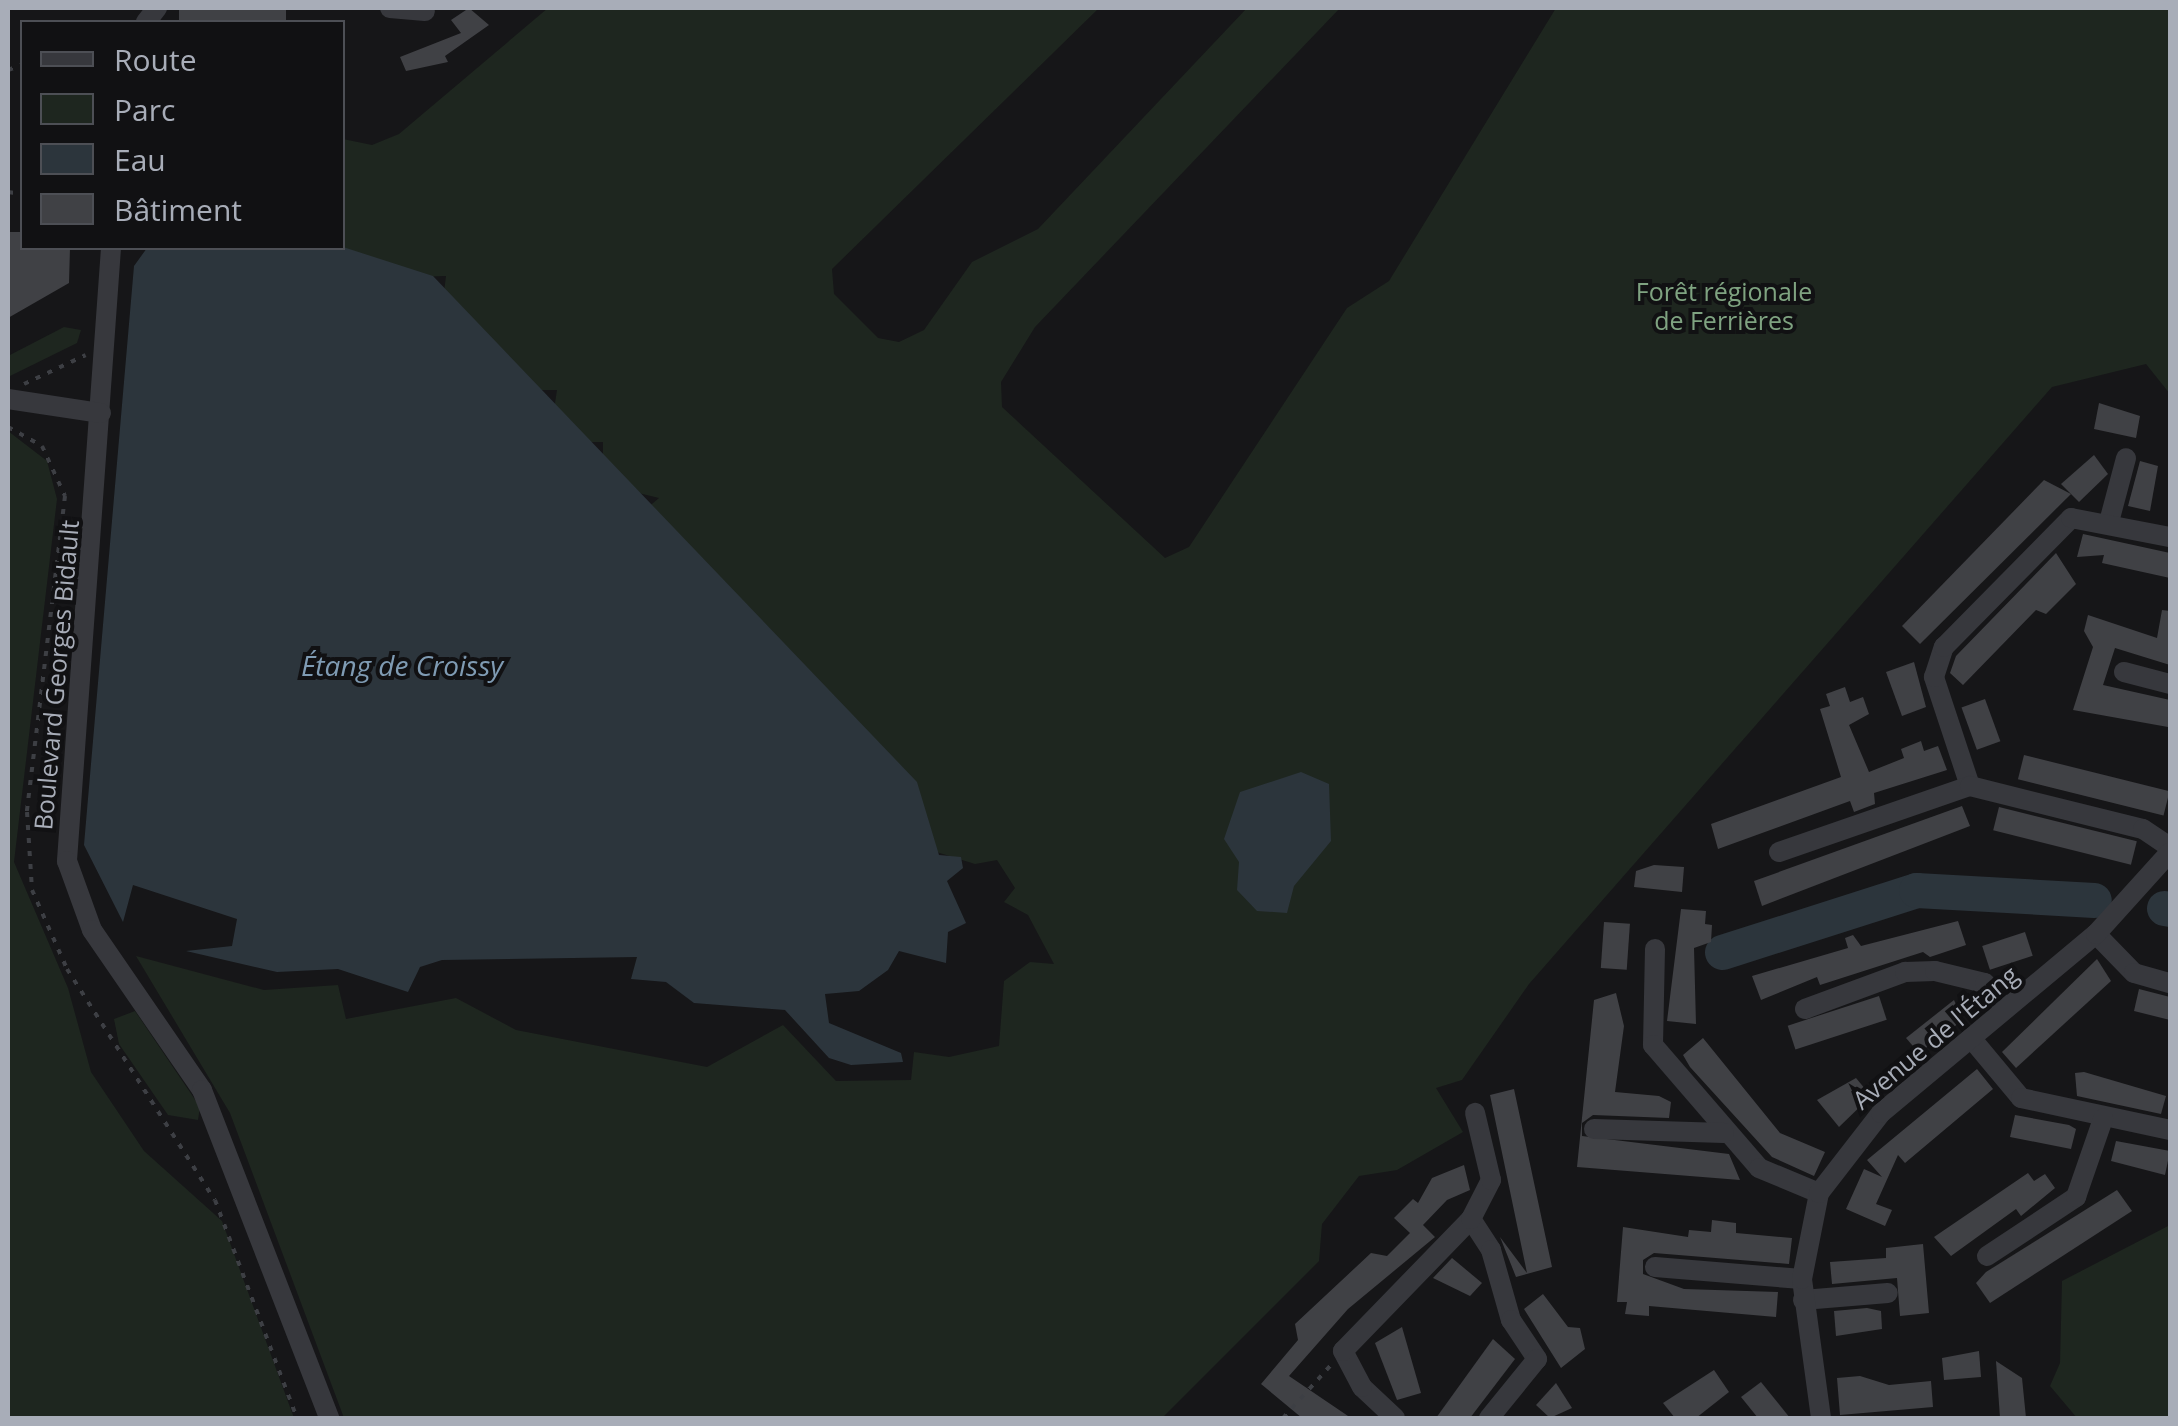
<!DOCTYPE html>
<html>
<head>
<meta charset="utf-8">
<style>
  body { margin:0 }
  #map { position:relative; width:2178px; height:1426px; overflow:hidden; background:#161618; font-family:"Open Sans",sans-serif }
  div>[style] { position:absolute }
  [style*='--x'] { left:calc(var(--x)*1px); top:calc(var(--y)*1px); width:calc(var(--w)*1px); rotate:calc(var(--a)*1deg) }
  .green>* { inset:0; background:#1e261f }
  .water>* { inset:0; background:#2c353c }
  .river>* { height:35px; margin:-17.5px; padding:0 17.5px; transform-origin:17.5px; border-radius:17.5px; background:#2c353c }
  .building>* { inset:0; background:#404145; transform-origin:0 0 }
  .path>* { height:4px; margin-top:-2px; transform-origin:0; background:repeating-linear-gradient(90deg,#3d3f44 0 5px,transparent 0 13px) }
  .minor>* { height:20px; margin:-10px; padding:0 10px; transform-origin:10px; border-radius:10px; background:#37383d }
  span { translate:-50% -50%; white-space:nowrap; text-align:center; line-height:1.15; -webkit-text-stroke:8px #111113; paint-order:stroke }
  .park-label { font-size:25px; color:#7fa381 }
  .street-label { font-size:25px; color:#a8adb8 }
  .water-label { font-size:28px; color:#7f9bb3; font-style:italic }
  .frame { position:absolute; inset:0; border:10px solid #a8adb8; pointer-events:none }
  .legend { position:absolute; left:20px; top:20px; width:325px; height:230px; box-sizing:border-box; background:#111113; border:2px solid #4d4f55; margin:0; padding:12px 18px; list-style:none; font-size:30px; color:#a8adb8 }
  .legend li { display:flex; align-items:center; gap:20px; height:50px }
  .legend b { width:50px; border:2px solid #4d4f55 }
</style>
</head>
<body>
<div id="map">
  <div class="green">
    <div style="clip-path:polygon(548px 8px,1099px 8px,832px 269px,834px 294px,878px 338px,899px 342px,924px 330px,972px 262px,1038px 229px,1247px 8px,1340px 8px,1035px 327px,1001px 382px,1002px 407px,1165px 558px,1189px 547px,1347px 308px,1389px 281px,1556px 8px,2170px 8px,2170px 394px,2146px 364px,2052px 387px,1529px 984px,1462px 1080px,1436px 1088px,1463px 1132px,1397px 1170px,1359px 1176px,1322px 1224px,1319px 1261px,1162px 1418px,344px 1418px,230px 1113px,136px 956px,264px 990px,338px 985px,346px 1019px,456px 998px,516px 1030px,707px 1067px,783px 1025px,836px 1081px,911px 1080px,914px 1052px,949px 1057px,999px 1046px,1004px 981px,1030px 962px,1054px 964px,1028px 915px,1004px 902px,1015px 888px,997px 860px,975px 864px,927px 849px,639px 515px,659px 498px,618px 488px,603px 461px,603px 442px,574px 442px,552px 423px,557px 390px,532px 390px,443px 300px,446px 276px,410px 277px,342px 248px,343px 139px,372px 145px,399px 134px)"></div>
    <div style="clip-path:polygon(64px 327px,81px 330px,77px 343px,8px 377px,8px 356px)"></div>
    <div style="clip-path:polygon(8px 431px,47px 461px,57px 499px,14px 862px,68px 988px,91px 1072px,144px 1151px,222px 1221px,294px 1418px,8px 1418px)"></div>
    <div style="clip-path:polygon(135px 1011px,200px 1107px,198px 1120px,168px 1115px,119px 1044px,114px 1019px)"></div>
    <div style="clip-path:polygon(2170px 1225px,2170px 1418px,2077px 1418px,2050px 1386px,2060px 1363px,2062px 1281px)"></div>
  </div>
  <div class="water">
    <div style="clip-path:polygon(343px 247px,433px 276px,917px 782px,939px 855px,961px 857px,963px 868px,947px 881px,966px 923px,948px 932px,946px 963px,899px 951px,888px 970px,859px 991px,825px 994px,829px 1023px,901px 1053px,903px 1062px,851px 1065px,829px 1058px,785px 1010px,694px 1003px,666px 982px,631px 979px,637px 957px,442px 960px,420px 967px,408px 992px,338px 969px,277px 972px,186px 951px,232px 946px,237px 919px,133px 885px,123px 922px,84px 845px,134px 266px,147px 248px)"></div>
    <div style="clip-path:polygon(1301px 772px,1329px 784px,1331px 841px,1294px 886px,1287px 913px,1257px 911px,1237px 890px,1239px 862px,1224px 839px,1240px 792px)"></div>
  </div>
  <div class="river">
    <div style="--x:2164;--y:908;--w:6;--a:9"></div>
    <div style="--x:1722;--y:952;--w:204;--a:-17.7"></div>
    <div style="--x:1916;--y:890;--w:178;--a:3.2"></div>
  </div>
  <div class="building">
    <div style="left:179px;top:8px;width:107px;height:15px"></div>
    <div style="clip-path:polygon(469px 8px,489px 25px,445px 56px,448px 62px,406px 71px,400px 57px,461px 33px,451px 20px)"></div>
    <div style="clip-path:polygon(8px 232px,22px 232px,22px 248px,70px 248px,69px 283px,8px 318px)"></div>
    <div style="clip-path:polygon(2099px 403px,2140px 416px,2136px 438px,2094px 429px)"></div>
    <div style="clip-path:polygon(2094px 455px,2108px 474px,2079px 502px,2061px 484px)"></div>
    <div style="clip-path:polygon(2140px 461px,2158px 466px,2150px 511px,2128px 506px)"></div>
    <div style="clip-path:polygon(2044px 480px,2071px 494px,1920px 644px,1902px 626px)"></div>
    <div style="clip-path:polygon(2083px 534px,2170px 553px,2170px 578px,2102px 563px,2104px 555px,2077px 557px)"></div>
    <div style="clip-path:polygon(2056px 553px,2076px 584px,2046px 614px,2036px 610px,1963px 685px,1950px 673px,1956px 656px)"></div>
    <div style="clip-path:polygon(2162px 610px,2170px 611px,2170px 665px,2115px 648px,2103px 685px,2170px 700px,2168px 727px,2073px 710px,2093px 647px,2084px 631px,2088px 615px,2157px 638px)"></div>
    <div style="clip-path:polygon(1914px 662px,1926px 707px,1902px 716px,1886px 672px)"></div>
    <div style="clip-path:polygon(1845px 687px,1850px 702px,1863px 697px,1869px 714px,1849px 725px,1869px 772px,1904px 758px,1901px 749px,1921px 741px,1924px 751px,1938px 746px,1947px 770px,1874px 793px,1875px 804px,1854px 812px,1850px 801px,1718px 849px,1711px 824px,1841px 777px,1820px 709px,1830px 706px,1826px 694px)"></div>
    <div style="left:1985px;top:699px;width:45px;height:25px;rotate:70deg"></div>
    <div style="left:2024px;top:755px;width:150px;height:25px;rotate:14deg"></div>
    <div style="clip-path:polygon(1962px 806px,1970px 826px,1762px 906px,1754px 881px)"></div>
    <div style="left:1999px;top:807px;width:142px;height:24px;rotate:14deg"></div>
    <div style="clip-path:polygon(1654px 865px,1684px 867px,1682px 892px,1634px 887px,1636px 871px)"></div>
    <div style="clip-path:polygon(1681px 909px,1706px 911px,1705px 924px,1712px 925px,1711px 942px,1694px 948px,1696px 1024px,1667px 1021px)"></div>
    <div style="clip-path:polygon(1958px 921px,1966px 945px,1930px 957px,1923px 952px,1820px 985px,1817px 977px,1761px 1000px,1752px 976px,1848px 948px,1845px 938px,1853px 935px,1861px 946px)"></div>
    <div style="left:1604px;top:922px;width:26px;height:46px;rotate:4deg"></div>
    <div style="left:2025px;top:932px;width:25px;height:45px;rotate:72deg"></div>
    <div style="clip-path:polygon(2097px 959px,2111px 981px,2016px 1068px,2002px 1052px)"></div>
    <div style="clip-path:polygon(2139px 989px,2170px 997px,2170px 1020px,2134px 1011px)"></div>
    <div style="clip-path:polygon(1616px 993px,1624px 1026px,1615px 1092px,1659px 1096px,1671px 1102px,1669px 1118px,1593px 1115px,1582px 1123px,1582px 1136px,1729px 1154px,1740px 1180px,1577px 1167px,1594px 1000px)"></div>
    <div style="left:1879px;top:996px;width:25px;height:96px;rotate:72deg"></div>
    <div style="clip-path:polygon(1954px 1000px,1963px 1020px,1919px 1053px,1906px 1038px)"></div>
    <div style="clip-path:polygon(1703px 1038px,1780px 1133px,1825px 1152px,1814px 1176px,1772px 1157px,1690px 1067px,1683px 1055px)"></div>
    <div style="clip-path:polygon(1977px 1069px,1993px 1089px,1905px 1163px,1898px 1155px,1876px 1204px,1892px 1210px,1885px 1226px,1846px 1209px,1864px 1169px,1882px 1177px,1867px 1160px)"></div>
    <div style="clip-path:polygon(2084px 1072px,2166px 1096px,2161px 1114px,2077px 1096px,2075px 1073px)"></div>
    <div style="clip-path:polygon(1856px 1078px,1871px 1096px,1839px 1127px,1817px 1100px)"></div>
    <div style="clip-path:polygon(1514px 1089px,1552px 1267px,1516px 1277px,1500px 1237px,1527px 1273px,1490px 1095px)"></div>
    <div style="clip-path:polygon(2015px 1115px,2069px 1125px,2076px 1129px,2071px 1149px,2010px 1137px)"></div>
    <div style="clip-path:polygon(2116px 1141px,2170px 1151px,2165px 1175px,2111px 1161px)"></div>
    <div style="clip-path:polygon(1464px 1165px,1470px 1190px,1447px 1200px,1423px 1225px,1435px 1237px,1348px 1309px,1289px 1376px,1351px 1418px,1302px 1418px,1261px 1384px,1298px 1340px,1295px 1324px,1371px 1253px,1387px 1256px,1410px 1233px,1394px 1218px,1413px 1199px,1418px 1203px,1432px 1178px)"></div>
    <div style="clip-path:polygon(2028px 1173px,2034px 1181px,2045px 1174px,2055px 1188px,2021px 1216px,2016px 1209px,1951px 1256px,1934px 1237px)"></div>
    <div style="clip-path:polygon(2117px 1190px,2132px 1211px,1990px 1303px,1976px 1283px,1986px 1272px)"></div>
    <div style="clip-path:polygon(1712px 1220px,1736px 1223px,1736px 1233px,1792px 1238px,1789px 1264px,1654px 1253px,1643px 1260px,1643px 1274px,1684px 1289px,1778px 1292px,1776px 1317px,1649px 1306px,1649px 1316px,1625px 1314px,1627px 1302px,1617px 1302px,1623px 1227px,1688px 1237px,1689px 1230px,1711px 1232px)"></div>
    <div style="clip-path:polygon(1923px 1244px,1929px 1313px,1900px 1316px,1897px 1278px,1832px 1284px,1830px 1262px,1886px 1258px,1886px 1248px)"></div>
    <div style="clip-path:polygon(1452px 1258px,1482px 1283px,1470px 1296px,1433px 1278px)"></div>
    <div style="clip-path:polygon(1543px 1294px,1568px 1327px,1580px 1328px,1585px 1349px,1561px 1368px,1524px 1309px)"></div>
    <div style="clip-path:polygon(1867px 1308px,1881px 1311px,1882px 1329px,1836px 1336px,1834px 1311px)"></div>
    <div style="clip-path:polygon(1402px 1327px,1421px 1393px,1397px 1400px,1375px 1343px)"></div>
    <div style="clip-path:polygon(1493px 1339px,1515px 1359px,1470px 1418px,1436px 1418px)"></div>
    <div style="clip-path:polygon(1979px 1351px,1981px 1377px,1944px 1380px,1942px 1358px)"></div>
    <div style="clip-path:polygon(1996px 1361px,2022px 1378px,2026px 1418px,2000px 1418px)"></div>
    <div style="clip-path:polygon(1714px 1370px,1729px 1392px,1696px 1418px,1675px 1418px,1663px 1403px)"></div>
    <div style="clip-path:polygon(1860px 1376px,1889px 1385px,1931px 1381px,1933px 1407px,1840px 1415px,1837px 1378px)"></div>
    <div style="clip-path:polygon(1761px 1382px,1790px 1418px,1758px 1418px,1741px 1397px)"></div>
    <div style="clip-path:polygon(1556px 1383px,1572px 1408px,1550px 1418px,1536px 1405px)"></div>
  </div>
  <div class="path">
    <div style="--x:8;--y:70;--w:15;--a:-20"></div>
    <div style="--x:8;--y:192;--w:14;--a:8"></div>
    <div style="--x:24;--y:384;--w:68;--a:-25.1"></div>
    <div style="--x:8;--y:427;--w:39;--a:29"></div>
    <div style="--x:42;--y:446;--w:55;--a:65.3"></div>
    <div style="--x:65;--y:496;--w:318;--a:96.9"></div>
    <div style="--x:27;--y:812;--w:78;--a:86.3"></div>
    <div style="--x:32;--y:890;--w:86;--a:66.1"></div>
    <div style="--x:67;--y:969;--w:274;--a:57.4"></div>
    <div style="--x:215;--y:1200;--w:233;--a:69.4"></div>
    <div style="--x:1283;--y:1418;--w:70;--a:-47.9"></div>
  </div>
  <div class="minor">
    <div style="--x:390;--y:8;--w:35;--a:5"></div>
    <div style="--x:146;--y:22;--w:18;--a:-52"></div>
    <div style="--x:111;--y:248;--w:615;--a:94.11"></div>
    <div style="--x:67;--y:861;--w:73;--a:70.1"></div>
    <div style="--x:92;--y:930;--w:194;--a:55.5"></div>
    <div style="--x:202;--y:1090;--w:352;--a:68.8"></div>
    <div style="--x:8;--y:399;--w:94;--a:8.6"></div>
    <div style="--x:2109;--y:522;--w:66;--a:-75.1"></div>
    <div style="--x:2124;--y:672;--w:48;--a:14.6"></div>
    <div style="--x:1970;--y:786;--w:115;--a:-108.3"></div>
    <div style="--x:1934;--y:677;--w:32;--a:-72"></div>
    <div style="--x:1944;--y:647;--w:181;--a:-45.4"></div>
    <div style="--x:2071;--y:518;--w:101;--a:10.9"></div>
    <div style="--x:1779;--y:852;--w:202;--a:-19.1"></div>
    <div style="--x:1970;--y:786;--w:178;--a:14"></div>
    <div style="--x:2143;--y:829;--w:32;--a:34"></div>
    <div style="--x:2096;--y:934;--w:54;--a:45.7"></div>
    <div style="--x:2134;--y:973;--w:37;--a:16"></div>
    <div style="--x:1655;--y:949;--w:96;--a:91.2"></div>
    <div style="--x:1653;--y:1045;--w:162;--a:49.2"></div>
    <div style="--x:1759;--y:1168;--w:65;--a:22.6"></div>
    <div style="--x:1805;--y:1009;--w:107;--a:-20.3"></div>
    <div style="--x:1905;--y:972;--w:30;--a:-2"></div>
    <div style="--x:1935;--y:971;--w:51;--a:13.5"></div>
    <div style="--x:1985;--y:983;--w:33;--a:51"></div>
    <div style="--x:1971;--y:1038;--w:78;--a:50.2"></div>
    <div style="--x:2021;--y:1098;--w:152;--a:12.1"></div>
    <div style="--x:1594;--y:1129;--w:130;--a:1.8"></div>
    <div style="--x:1471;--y:1219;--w:37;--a:57"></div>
    <div style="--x:1491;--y:1250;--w:73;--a:74.1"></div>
    <div style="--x:1511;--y:1320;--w:47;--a:56.3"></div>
    <div style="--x:1537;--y:1359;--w:76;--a:129.1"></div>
    <div style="--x:1987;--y:1256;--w:107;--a:-33.5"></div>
    <div style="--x:2076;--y:1197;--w:83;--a:-70.9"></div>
    <div style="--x:1655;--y:1267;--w:147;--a:4.7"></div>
    <div style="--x:1803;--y:1300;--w:85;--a:-4.7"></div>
    <div style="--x:1395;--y:1418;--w:45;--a:-136.8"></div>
    <div style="--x:1362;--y:1387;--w:41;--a:-117.8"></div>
    <div style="--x:1343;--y:1351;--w:184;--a:-45.9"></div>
    <div style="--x:1471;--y:1219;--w:44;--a:-62.9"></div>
    <div style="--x:1491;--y:1180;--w:69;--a:-103.4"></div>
    <div style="--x:1821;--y:1418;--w:140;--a:-97.8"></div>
    <div style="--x:1802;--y:1279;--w:88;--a:-78.8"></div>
    <div style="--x:1819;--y:1193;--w:101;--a:-52.2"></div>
    <div style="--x:1881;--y:1113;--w:280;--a:-39.8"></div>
    <div style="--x:2096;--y:934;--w:110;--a:-47.9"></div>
  </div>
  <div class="park-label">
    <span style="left:1724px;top:306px">Forêt régionale<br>de Ferrières</span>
  </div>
  <div class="street-label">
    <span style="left:56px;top:675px;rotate:-85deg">Boulevard Georges Bidault</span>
    <span style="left:1935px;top:1037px;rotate:-40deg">Avenue de l'Étang</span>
  </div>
  <div class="water-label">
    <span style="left:402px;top:665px">Étang de Croissy</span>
  </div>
  <div class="frame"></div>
  <ul class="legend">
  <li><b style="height:12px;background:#37383d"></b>Route</li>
  <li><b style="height:28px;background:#1e261f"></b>Parc</li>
  <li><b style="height:28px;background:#2c353c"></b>Eau</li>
  <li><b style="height:28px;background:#404145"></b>Bâtiment</li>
  </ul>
</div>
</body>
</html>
